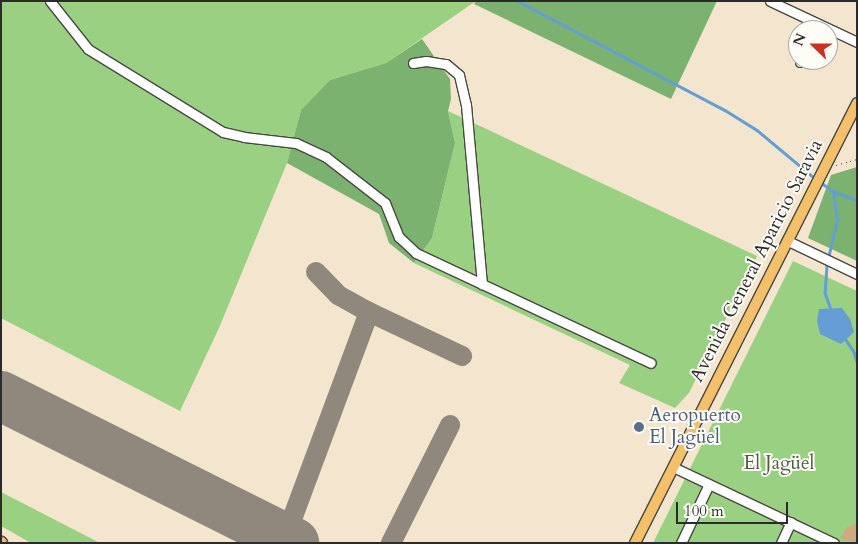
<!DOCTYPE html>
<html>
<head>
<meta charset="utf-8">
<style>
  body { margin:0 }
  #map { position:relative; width:858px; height:544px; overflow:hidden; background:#f4e6ce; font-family:Cardo,serif }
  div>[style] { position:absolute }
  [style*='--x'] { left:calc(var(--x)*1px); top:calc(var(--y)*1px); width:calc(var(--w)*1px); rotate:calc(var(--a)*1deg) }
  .green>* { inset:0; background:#9ad081 }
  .forest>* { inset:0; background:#7bb26f }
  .water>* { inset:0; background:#659ed4 }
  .stream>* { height:2.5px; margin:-1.25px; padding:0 1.25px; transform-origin:1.25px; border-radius:1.25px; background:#659ed4 }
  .taxiway>* { height:20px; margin:-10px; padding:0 10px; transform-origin:10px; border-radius:10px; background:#90887c }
  .runway>* { height:50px; margin:-25px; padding:0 25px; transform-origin:25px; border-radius:25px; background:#90887c }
  .building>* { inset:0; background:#cfaa7e }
  .path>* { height:1px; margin-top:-0.5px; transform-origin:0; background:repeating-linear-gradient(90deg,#494743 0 1px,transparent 0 5px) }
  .roads { filter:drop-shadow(1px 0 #494743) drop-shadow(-1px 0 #494743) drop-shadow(0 1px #494743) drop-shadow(0 -1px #494743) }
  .minor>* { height:9px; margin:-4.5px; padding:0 4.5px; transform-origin:4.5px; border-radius:4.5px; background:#fff }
  .major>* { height:10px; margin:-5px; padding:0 5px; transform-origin:5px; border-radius:5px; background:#f4c16a }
  .dots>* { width:14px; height:14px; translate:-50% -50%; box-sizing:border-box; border:2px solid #fdfcf7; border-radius:50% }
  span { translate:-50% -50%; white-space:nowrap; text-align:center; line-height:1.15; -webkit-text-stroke:4px #fdfcf7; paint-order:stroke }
  .street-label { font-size:19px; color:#2b2b2b }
  .service-label { font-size:19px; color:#4e5e75 }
  .left { translate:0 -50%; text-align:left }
  .park-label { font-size:19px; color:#4c5d45 }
  .frame { position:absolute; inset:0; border:2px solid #2b2b2b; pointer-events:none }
  .north { position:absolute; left:788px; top:20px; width:50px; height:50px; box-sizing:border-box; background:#fdfcf7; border:1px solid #a9a8a5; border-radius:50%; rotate:292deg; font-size:14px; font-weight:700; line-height:20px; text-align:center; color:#2b2b2b }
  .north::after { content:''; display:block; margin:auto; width:18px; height:22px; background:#c8321e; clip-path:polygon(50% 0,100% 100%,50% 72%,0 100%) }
  .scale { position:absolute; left:676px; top:502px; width:112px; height:22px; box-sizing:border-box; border:2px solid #2b2b2b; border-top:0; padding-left:6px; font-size:15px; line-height:18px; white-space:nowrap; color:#2b2b2b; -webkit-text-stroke:4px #fdfcf7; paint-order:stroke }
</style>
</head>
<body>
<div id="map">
  <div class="green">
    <div style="clip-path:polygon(1px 1px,476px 1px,386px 63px,330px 80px,301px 110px,287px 163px,219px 328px,180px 411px,1px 318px)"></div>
    <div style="clip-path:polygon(448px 111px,757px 256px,689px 393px,675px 408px,619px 383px,630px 365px,414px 263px,432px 238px,455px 143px)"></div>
    <div style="clip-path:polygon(793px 261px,857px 291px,857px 543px,653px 543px)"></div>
    <div style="clip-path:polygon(1px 492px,100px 543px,31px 543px,1px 526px)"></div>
  </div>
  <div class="forest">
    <div style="clip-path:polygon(476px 1px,717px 1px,671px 99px,474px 4px)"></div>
    <div style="clip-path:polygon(422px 39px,450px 79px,451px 99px,448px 111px,455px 143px,432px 238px,414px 263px,389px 243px,379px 214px,287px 163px,301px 110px,330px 80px,386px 63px)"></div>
    <div style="clip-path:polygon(857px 167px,857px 261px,808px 238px,831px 175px)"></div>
  </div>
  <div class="water">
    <div style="clip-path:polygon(842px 308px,850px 319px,854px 332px,841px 344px,820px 334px,817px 321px,819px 309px)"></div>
  </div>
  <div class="stream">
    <div style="--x:518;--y:1;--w:234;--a:27.8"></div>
    <div style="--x:725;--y:110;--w:38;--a:32"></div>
    <div style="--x:757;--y:130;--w:72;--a:39.9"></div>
    <div style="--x:823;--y:184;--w:12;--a:35"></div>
    <div style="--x:833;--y:191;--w:26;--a:21"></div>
    <div style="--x:829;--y:254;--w:35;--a:-77"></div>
    <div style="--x:837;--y:220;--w:29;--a:-98"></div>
    <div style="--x:827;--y:266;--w:27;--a:94"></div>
    <div style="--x:825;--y:293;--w:20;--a:70"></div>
    <div style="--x:844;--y:337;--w:18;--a:56"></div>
    <div style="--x:854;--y:352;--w:10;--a:73"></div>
  </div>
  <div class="taxiway">
    <div style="--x:316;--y:272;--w:32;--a:46"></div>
    <div style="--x:338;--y:295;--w:35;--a:29"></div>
    <div style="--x:369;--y:312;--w:103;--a:25.3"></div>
    <div style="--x:285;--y:538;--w:241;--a:-69.6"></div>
    <div style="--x:391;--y:543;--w:132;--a:-63.4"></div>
  </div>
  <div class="runway">
    <div style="--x:1;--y:396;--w:328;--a:26.6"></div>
  </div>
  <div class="building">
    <div style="clip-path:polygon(857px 524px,857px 543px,840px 538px,847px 527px)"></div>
  </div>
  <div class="path">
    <div style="--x:836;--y:165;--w:22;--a:-16"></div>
  </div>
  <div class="roads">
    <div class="minor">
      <div style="--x:50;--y:1;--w:61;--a:51.6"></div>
      <div style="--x:88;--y:49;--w:158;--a:31.6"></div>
      <div style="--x:223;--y:132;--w:22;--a:13"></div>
      <div style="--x:244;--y:137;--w:52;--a:6.6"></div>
      <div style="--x:296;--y:143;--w:33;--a:25"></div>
      <div style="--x:326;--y:157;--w:75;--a:37.9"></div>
      <div style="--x:385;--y:203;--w:37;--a:68"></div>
      <div style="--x:399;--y:237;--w:23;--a:43"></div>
      <div style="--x:416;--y:253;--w:259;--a:25.1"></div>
      <div style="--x:770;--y:1;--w:96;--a:25.2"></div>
      <div style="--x:800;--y:62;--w:2;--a:-63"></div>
      <div style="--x:413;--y:63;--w:13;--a:-9"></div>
      <div style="--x:426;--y:61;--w:20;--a:9"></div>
      <div style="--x:446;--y:64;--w:17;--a:40"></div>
      <div style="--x:459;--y:75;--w:31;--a:77"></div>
      <div style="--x:466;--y:105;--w:180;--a:84.9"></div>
      <div style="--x:788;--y:241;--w:76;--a:25.6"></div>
      <div style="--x:673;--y:467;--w:178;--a:25.3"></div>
      <div style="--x:681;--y:543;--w:65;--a:-64.6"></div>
      <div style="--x:781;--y:543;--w:23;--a:-65"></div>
    </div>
    <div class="major">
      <div style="--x:1;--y:542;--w:1;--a:45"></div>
      <div style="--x:635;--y:543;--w:493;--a:-63.2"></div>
    </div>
  </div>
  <div class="dots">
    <div style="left:639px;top:427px;background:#5c6f8a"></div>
  </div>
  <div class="street-label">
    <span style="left:757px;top:261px;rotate:-63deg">Avenida General Aparicio Saravia</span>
  </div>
  <div class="service-label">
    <span class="left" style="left:649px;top:427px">Aeropuerto<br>El Jagüel</span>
  </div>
  <div class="park-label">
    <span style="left:779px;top:464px">El Jagüel</span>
  </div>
  <div class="frame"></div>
  <div class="north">N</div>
  <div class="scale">100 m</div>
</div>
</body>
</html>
